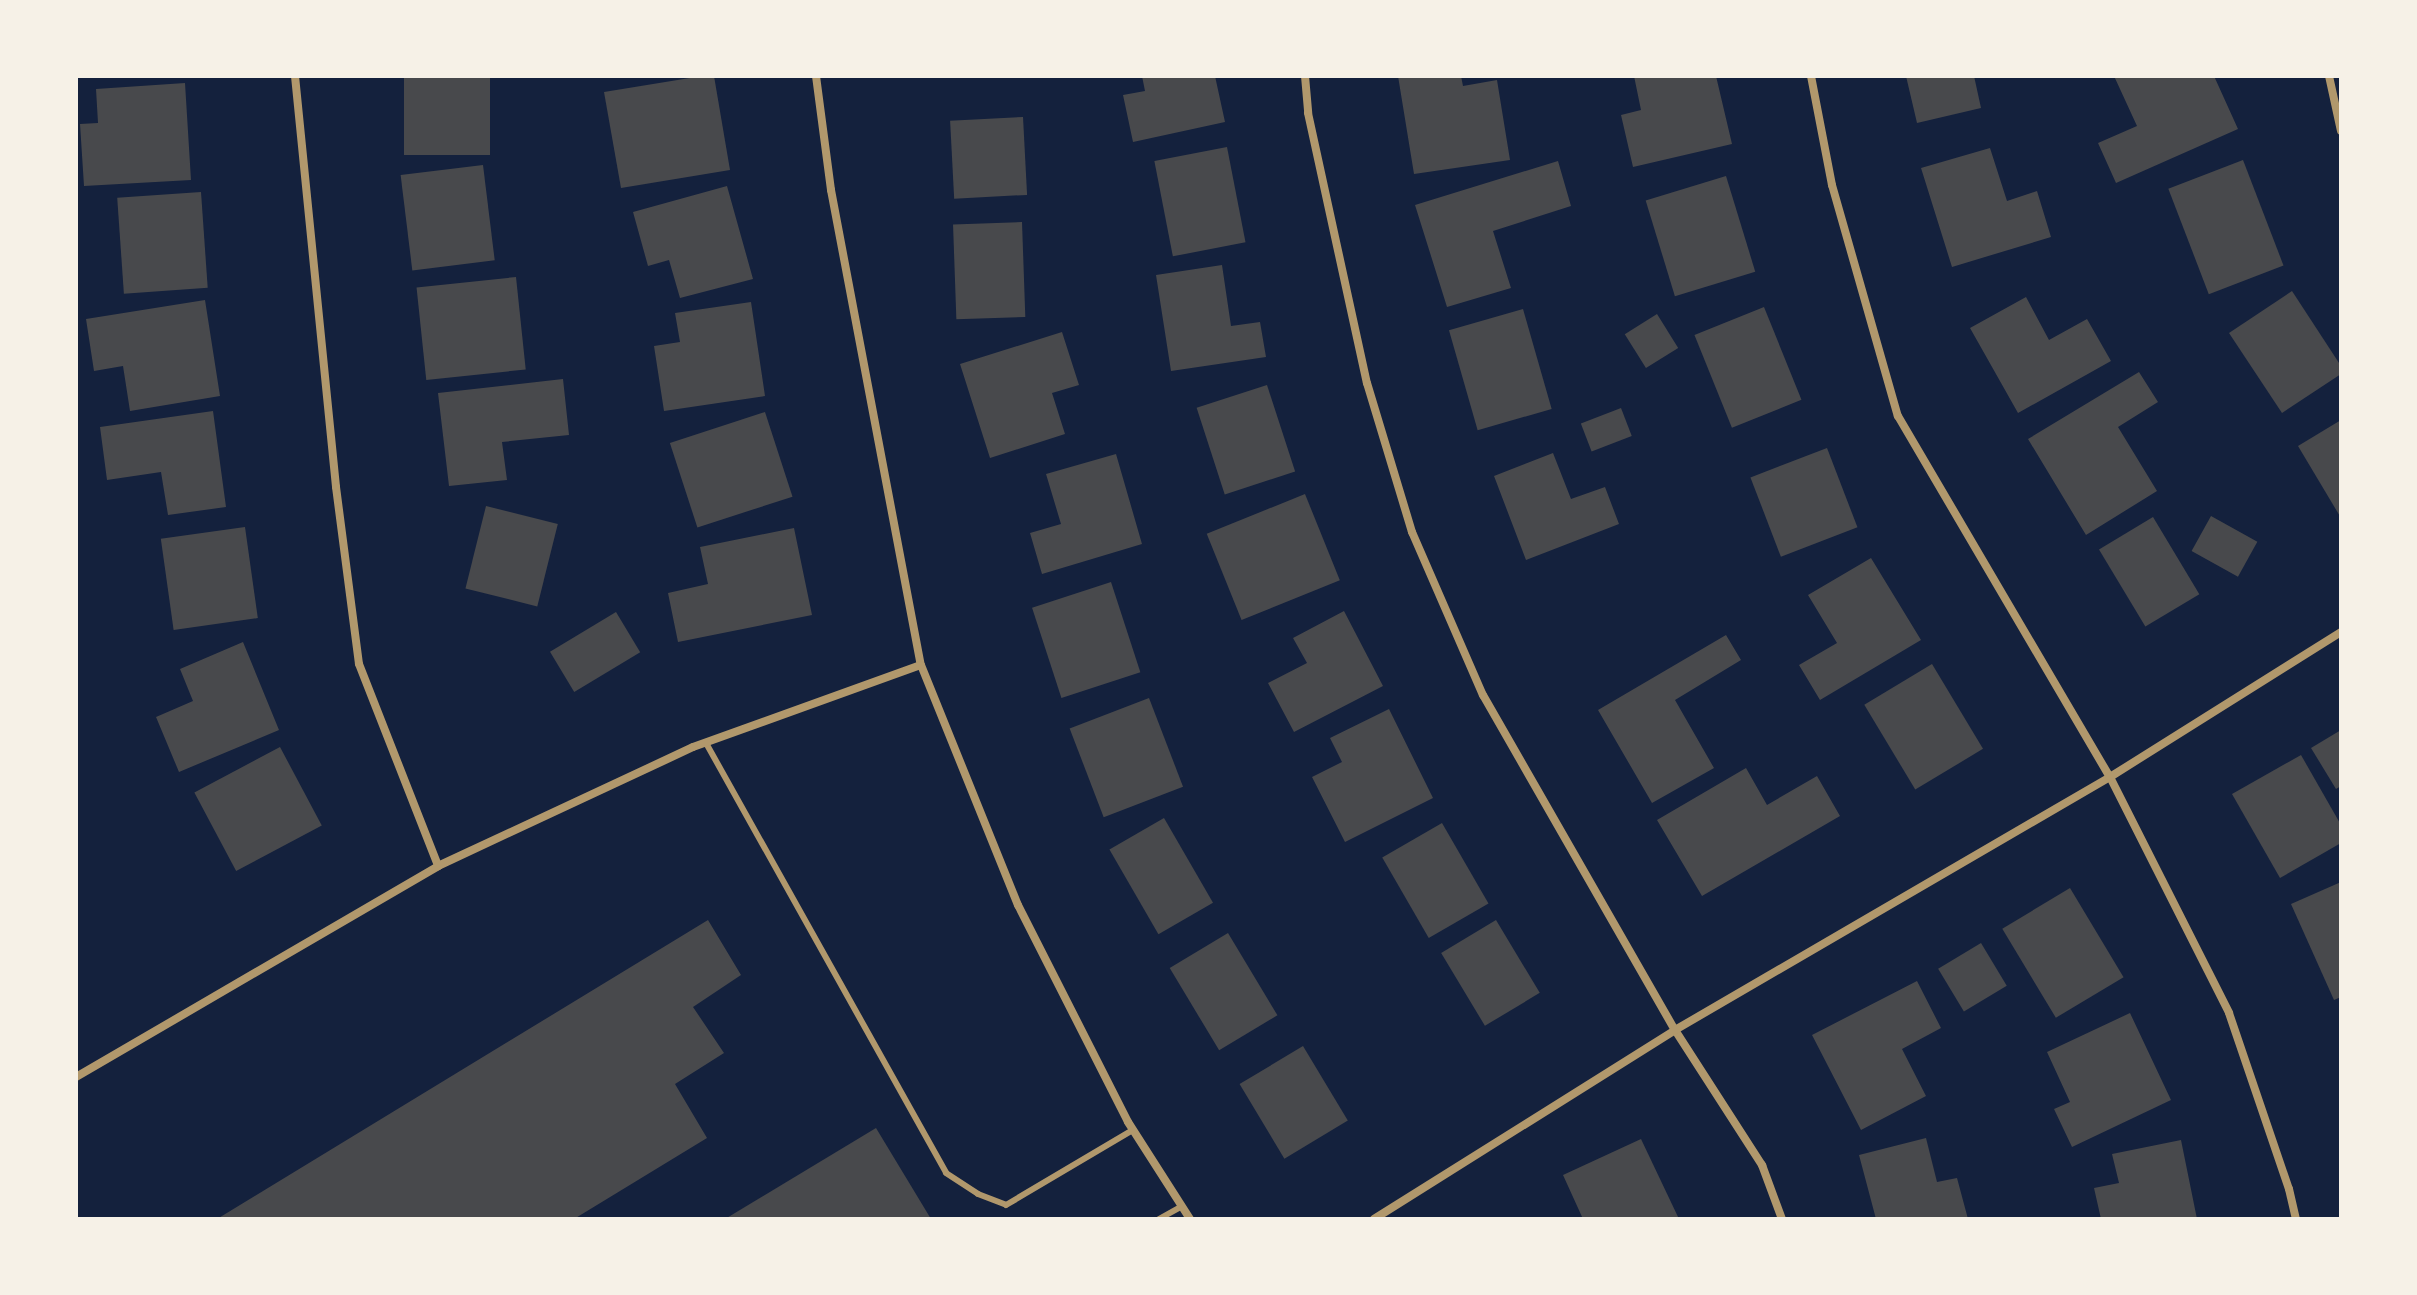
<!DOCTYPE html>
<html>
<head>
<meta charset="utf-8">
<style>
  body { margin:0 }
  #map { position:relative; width:2417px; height:1295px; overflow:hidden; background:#14213d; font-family:Roboto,sans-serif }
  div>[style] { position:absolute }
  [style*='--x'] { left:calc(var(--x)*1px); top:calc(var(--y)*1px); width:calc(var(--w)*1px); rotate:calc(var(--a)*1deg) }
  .building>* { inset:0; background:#48494c; transform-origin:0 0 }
  .service>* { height:6px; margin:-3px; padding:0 3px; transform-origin:3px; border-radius:3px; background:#b1986c }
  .minor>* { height:8px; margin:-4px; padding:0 4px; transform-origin:4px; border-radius:4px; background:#b1986c }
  span { translate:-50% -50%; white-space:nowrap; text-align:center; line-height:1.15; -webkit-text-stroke:7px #f6f1e7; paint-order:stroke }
  .frame { position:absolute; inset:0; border:78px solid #f6f1e7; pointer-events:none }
</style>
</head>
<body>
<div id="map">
  <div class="building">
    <div style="left:404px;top:76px;width:86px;height:79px"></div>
    <div style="clip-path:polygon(702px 76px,714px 76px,730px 170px,621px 188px,604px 92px)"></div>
    <div style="clip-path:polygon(1142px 76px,1215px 76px,1225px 122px,1133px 142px,1123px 95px,1145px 91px)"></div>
    <div style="clip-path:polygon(1398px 76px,1461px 76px,1463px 86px,1497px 80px,1510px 160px,1414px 174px)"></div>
    <div style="clip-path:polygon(1634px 76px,1716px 76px,1732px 144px,1633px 167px,1621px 115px,1641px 110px)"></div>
    <div style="clip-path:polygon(1906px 76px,1974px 76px,1981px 108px,1917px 123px)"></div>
    <div style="clip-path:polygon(2114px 76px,2214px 76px,2238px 129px,2116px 183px,2098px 143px,2137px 126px)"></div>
    <div style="clip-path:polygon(185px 83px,191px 180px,84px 186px,80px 124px,98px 123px,96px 89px)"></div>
    <div style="left:1023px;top:117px;width:78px;height:73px;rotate:87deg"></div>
    <div style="left:1227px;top:147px;width:97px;height:74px;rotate:79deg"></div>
    <div style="clip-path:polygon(1990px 148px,2007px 201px,2037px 191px,2051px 237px,1952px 267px,1921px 168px)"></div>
    <div style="left:2243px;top:160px;width:113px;height:80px;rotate:69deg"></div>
    <div style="clip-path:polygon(1558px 161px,1571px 206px,1493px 231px,1511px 288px,1447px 307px,1415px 205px)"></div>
    <div style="left:483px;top:165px;width:96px;height:83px;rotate:83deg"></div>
    <div style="left:1726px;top:176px;width:100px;height:84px;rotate:73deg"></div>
    <div style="clip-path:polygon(727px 186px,753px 279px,680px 298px,669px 260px,648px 266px,633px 212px)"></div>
    <div style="left:201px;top:192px;width:96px;height:84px;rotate:86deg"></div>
    <div style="left:1022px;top:222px;width:95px;height:69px;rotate:88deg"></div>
    <div style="clip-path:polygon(1222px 265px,1231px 326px,1260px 322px,1266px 357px,1171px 371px,1156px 275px)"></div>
    <div style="left:516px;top:277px;width:93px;height:100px;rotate:84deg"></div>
    <div style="clip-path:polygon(2292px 291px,2341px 366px,2341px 374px,2282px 413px,2229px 333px)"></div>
    <div style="clip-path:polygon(2026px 297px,2049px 340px,2087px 319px,2111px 361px,2018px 413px,1970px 328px)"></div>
    <div style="clip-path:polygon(205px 300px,220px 396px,130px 411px,123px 366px,94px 371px,86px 319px)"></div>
    <div style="clip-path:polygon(751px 302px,765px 396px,664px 411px,654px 346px,680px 342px,675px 313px)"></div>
    <div style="left:1764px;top:307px;width:100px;height:75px;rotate:68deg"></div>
    <div style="left:1523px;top:309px;width:104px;height:77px;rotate:74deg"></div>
    <div style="left:1657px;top:314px;width:40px;height:38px;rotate:58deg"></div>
    <div style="clip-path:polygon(1062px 332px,1079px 385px,1052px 393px,1065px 434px,990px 458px,960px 364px)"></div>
    <div style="clip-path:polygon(2139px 372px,2158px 402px,2118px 427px,2157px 491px,2086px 535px,2028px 439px)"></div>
    <div style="clip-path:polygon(563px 379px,569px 435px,502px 442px,507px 480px,449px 486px,438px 393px)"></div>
    <div style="left:1267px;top:385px;width:91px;height:74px;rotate:72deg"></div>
    <div style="left:1621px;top:408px;width:30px;height:43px;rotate:69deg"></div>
    <div style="clip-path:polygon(213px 411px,226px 507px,168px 515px,161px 472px,107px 480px,100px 427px)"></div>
    <div style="left:765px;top:412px;width:89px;height:100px;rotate:72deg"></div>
    <div style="clip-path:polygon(2341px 420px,2341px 518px,2298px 446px)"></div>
    <div style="left:1827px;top:448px;width:85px;height:82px;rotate:69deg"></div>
    <div style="clip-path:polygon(1553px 453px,1571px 499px,1605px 487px,1619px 524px,1526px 560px,1494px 476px)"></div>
    <div style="clip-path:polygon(1116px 454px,1142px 544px,1042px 574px,1030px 533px,1061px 524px,1046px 474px)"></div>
    <div style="left:1305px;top:494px;width:93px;height:106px;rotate:68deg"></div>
    <div style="left:486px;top:506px;width:74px;height:85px;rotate:14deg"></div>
    <div style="left:2211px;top:516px;width:53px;height:40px;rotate:29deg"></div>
    <div style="left:2153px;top:517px;width:90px;height:63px;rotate:59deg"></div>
    <div style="left:245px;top:527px;width:92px;height:85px;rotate:82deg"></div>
    <div style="clip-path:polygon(794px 528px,812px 615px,678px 642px,668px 593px,708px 584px,700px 547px)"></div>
    <div style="clip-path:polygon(1871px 558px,1921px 640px,1820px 700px,1799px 665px,1837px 643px,1808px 595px)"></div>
    <div style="left:1111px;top:582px;width:95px;height:83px;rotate:72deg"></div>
    <div style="clip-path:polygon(1344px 611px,1383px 686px,1294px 732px,1268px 683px,1307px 663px,1293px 638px)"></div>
    <div style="left:616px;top:612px;width:47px;height:77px;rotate:59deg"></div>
    <div style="clip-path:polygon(1726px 635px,1741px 660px,1675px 700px,1714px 768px,1652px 803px,1598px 710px)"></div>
    <div style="clip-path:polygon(243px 642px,279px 730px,179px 772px,156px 717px,193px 701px,180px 669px)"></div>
    <div style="left:1932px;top:664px;width:99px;height:79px;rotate:59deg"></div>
    <div style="left:1149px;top:698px;width:95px;height:85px;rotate:69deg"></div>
    <div style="clip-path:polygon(1389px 709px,1433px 798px,1345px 842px,1312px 777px,1342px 762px,1330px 738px)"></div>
    <div style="clip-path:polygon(2341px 730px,2341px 786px,2336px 789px,2311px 748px)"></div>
    <div style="left:280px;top:747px;width:89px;height:97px;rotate:62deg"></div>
    <div style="clip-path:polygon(2301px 755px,2341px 825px,2341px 843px,2280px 878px,2232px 794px)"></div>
    <div style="clip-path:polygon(1746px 768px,1767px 805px,1817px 776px,1840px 816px,1702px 896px,1657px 820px)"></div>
    <div style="left:1164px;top:818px;width:98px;height:63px;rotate:60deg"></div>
    <div style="left:1442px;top:823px;width:93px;height:69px;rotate:60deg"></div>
    <div style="clip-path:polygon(2341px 882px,2341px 997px,2334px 1000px,2291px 904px)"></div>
    <div style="left:2070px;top:888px;width:104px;height:79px;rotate:59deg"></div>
    <div style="clip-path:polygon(708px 920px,741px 975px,693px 1007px,724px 1053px,675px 1084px,707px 1138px,574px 1219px,217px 1219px)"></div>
    <div style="left:1496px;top:920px;width:85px;height:64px;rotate:59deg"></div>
    <div style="left:1228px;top:933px;width:96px;height:68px;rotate:59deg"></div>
    <div style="left:1981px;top:943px;width:50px;height:50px;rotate:59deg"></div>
    <div style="clip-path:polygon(1917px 981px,1941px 1028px,1902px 1049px,1926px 1096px,1861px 1130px,1812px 1035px)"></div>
    <div style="clip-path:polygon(2130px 1013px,2171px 1100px,2072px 1147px,2054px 1109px,2070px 1102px,2047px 1052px)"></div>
    <div style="left:1303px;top:1046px;width:87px;height:74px;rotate:59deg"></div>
    <div style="clip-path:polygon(876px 1128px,931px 1219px,725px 1219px)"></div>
    <div style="clip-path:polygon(1926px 1138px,1937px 1182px,1957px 1178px,1968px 1219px,1876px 1219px,1859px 1155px)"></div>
    <div style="clip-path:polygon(1641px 1139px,1679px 1219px,1583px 1219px,1563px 1175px)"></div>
    <div style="clip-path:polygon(2181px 1140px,2197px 1219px,2101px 1219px,2094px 1188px,2119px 1183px,2112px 1154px)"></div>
  </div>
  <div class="service">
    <div style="--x:706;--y:743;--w:492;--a:60.8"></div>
    <div style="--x:946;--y:1173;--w:38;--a:33"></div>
    <div style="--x:978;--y:1194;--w:30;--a:21"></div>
    <div style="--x:1006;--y:1205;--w:147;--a:-30.6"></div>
    <div style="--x:1159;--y:1219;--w:26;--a:-29"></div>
  </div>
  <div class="minor">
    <div style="--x:295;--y:76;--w:413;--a:84.3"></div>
    <div style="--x:336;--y:487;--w:178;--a:82.6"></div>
    <div style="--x:359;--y:664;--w:217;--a:68.6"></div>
    <div style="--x:816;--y:76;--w:115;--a:82.5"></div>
    <div style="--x:831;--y:190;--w:483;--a:79.3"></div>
    <div style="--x:921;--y:665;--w:259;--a:68"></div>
    <div style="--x:1018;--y:905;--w:243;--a:63.1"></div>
    <div style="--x:1128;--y:1122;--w:115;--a:57.4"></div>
    <div style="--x:1305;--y:76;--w:37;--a:85"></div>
    <div style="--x:1308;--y:113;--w:276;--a:77.7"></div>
    <div style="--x:1367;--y:383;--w:156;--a:73.2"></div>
    <div style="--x:1412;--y:532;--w:178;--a:66.5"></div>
    <div style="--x:1483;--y:695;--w:386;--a:60.2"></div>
    <div style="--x:1675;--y:1030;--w:161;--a:57.2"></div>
    <div style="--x:1762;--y:1165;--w:58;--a:69.7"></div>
    <div style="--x:1811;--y:76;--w:111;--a:79.1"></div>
    <div style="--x:1832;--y:185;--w:240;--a:74.1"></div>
    <div style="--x:1898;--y:416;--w:419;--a:59.6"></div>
    <div style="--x:2110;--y:777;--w:264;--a:63.2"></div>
    <div style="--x:2229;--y:1013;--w:186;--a:71.2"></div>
    <div style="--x:2289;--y:1189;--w:31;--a:77"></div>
    <div style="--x:2329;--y:76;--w:56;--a:77.7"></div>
    <div style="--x:76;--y:1077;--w:419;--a:-30.2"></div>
    <div style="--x:438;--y:866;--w:281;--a:-25"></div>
    <div style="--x:693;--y:747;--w:242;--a:-19.8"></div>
    <div style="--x:1374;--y:1219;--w:355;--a:-32.1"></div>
    <div style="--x:1675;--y:1030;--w:503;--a:-30.18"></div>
    <div style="--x:2110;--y:777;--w:273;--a:-32.1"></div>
  </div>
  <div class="frame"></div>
</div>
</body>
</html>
